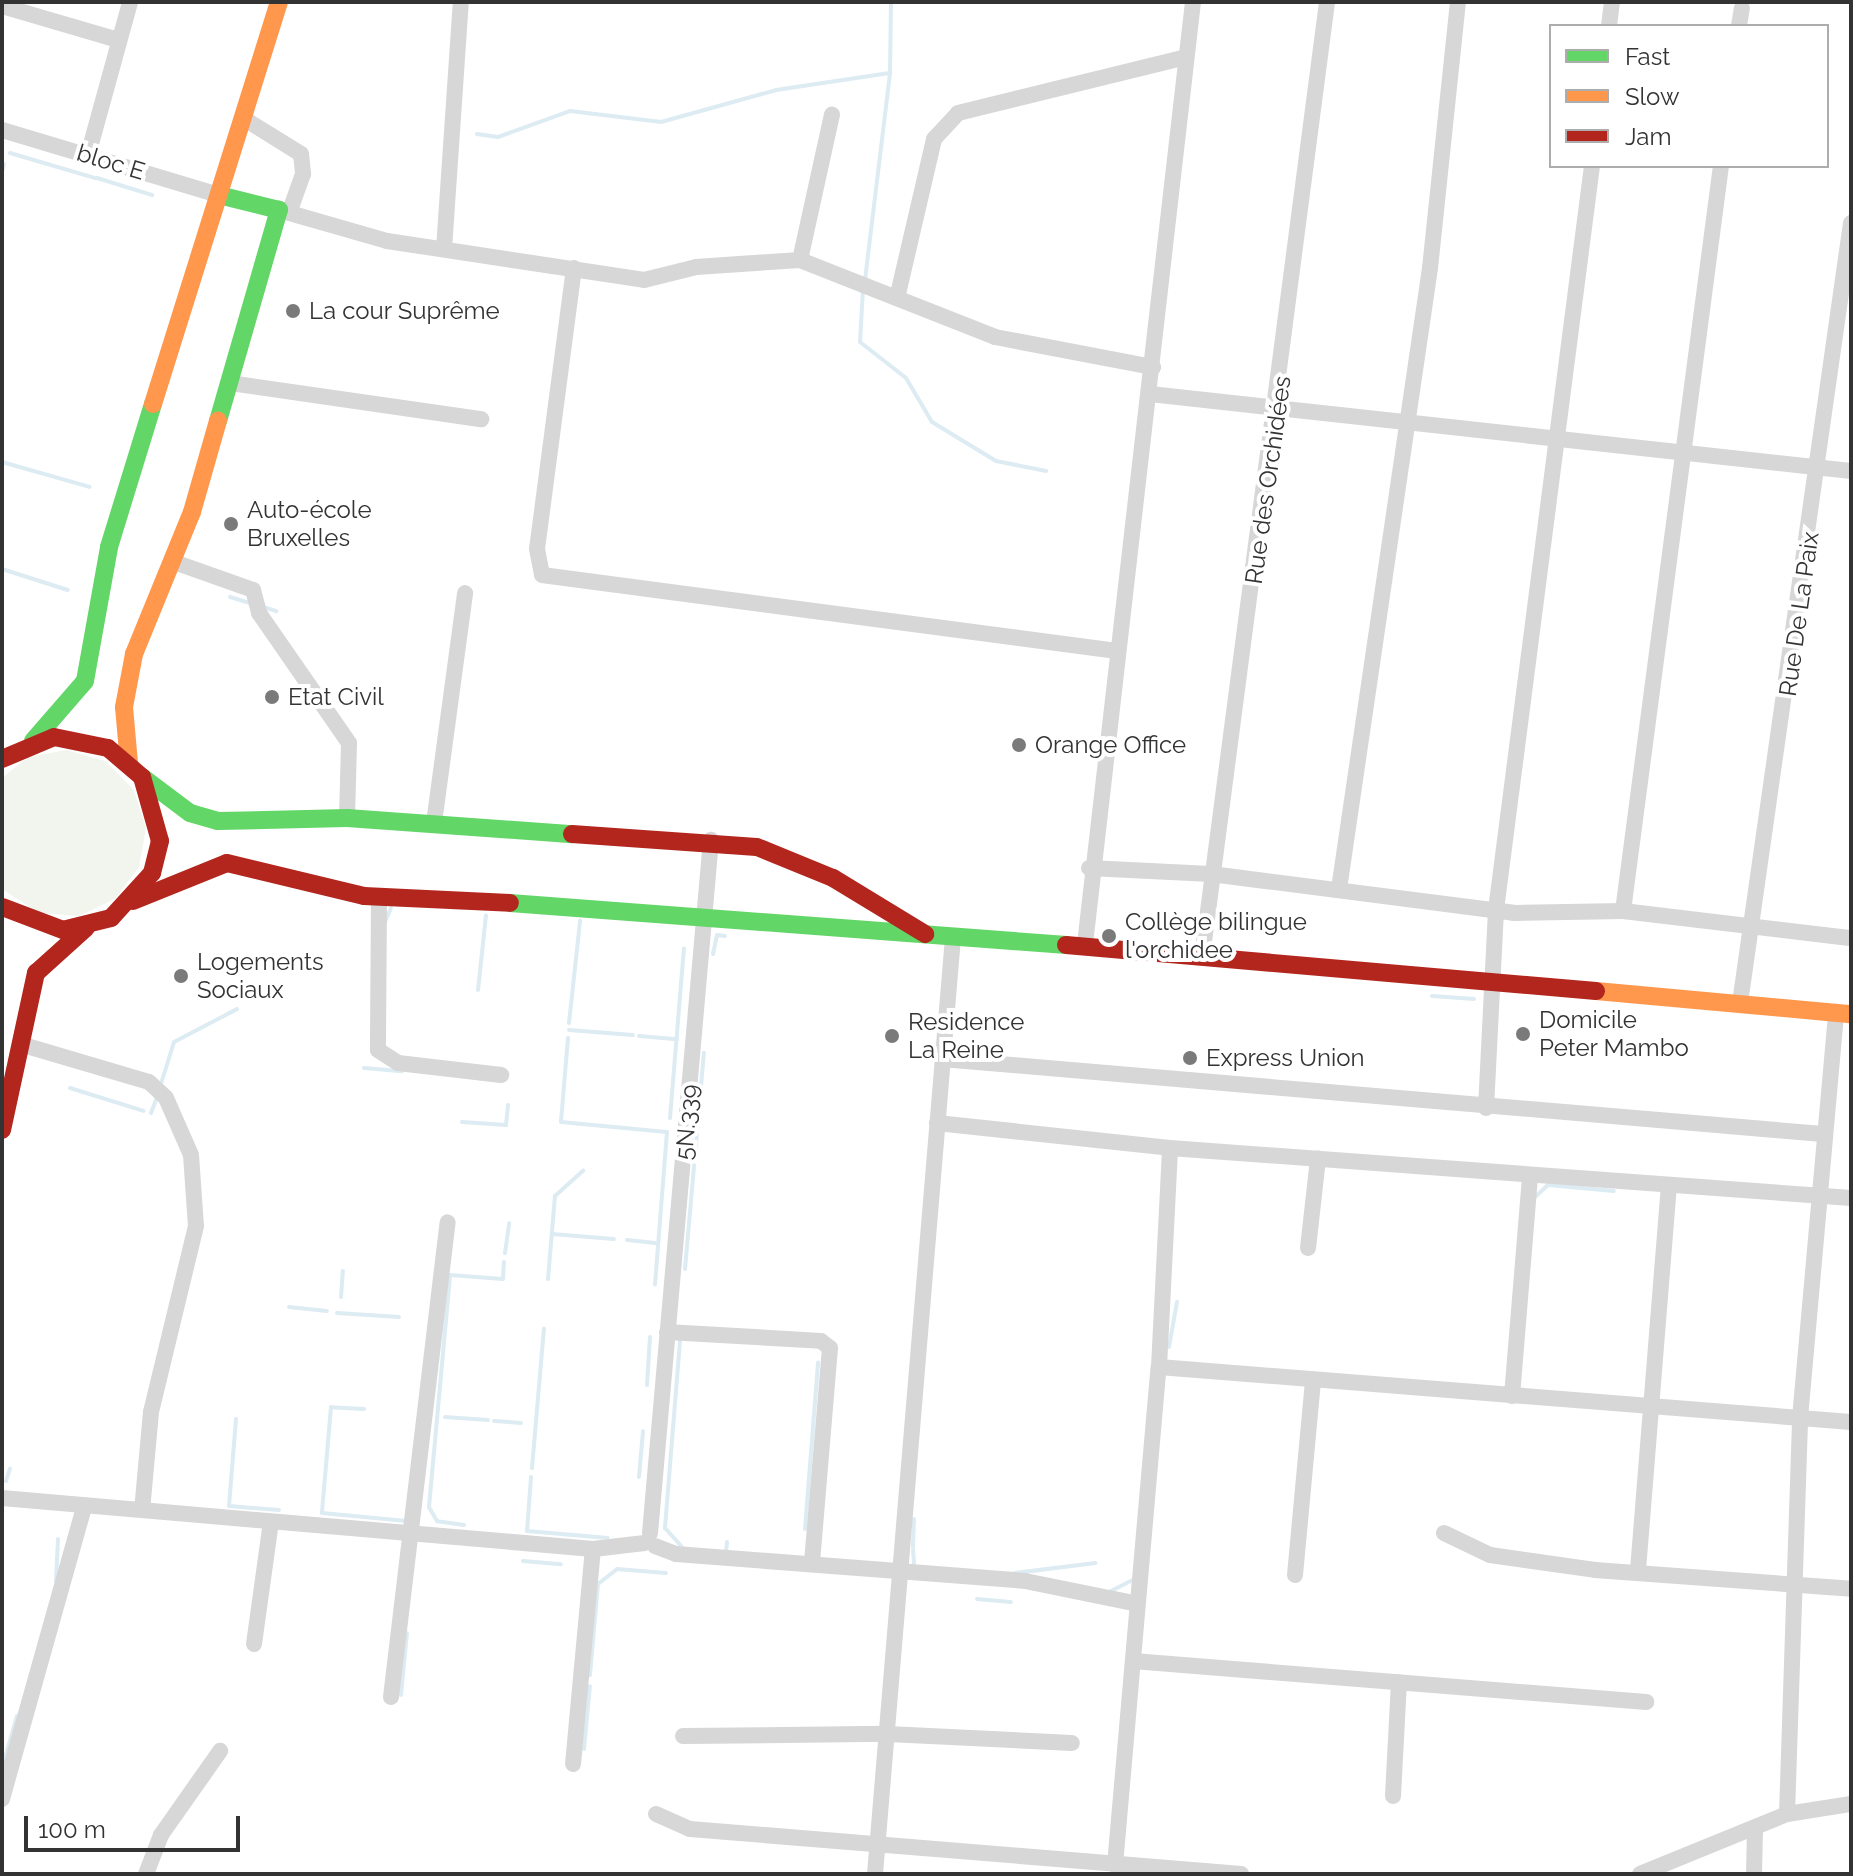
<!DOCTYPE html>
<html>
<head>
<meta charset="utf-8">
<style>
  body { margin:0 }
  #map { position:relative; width:1853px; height:1876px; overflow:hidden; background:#fff; font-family:Raleway,sans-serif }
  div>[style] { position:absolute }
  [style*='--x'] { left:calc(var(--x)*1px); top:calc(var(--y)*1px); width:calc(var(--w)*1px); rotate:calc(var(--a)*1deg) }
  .green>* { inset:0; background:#f1f5ed }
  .stream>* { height:4px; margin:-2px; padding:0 2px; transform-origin:2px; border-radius:2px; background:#ddebf3 }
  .street>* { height:16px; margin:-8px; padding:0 8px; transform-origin:8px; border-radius:8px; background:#d7d7d7 }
  .fast>* { height:18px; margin:-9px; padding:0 9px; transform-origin:9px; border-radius:9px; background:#63d668 }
  .slow>* { height:18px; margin:-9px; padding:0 9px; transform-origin:9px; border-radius:9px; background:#ff974d }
  .jam>* { height:18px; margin:-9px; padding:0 9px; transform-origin:9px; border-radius:9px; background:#b3261e }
  .dots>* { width:22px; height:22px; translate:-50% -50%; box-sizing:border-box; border:4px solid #fff; border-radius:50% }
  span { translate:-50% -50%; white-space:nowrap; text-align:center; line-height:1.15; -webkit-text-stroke:8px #fff; paint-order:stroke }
  .street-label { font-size:24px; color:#333 }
  .poi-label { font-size:24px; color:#333 }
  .left { translate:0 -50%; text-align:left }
  .frame { position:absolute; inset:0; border:4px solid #333; pointer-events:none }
  .legend { position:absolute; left:1549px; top:24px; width:280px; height:144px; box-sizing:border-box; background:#fff; border:2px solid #adadad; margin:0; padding:10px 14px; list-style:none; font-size:24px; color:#333 }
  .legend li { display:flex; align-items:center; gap:16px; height:40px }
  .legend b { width:40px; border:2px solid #adadad }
  .scale { position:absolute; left:24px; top:1816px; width:216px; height:36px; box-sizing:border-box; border:4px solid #333; border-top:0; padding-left:10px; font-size:24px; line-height:28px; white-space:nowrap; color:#333; -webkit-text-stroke:6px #fff; paint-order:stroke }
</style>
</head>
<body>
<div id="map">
  <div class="green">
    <div style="clip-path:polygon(67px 750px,105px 761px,134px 790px,146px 828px,139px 867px,115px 899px,79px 916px,39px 913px,2px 889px,2px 778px,28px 757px)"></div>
  </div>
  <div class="stream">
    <div style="--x:477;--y:134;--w:21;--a:8"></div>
    <div style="--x:498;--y:137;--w:77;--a:-19.9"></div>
    <div style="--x:570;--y:111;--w:92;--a:6.9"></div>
    <div style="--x:661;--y:122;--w:119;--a:-15.5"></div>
    <div style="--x:776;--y:90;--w:115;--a:-8.5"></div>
    <div style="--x:890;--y:73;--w:71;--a:-89.2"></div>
    <div style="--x:10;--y:153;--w:89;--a:16.4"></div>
    <div style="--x:2;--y:172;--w:8;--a:-76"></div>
    <div style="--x:97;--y:178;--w:58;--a:17.2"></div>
    <div style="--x:865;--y:280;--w:209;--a:-83.1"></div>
    <div style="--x:863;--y:289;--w:53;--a:93.2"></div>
    <div style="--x:860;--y:342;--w:58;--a:38"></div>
    <div style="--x:906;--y:378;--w:51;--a:59.4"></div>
    <div style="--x:932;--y:422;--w:75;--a:31.4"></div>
    <div style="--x:996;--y:461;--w:51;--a:11.3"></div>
    <div style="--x:2;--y:462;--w:91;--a:15.9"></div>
    <div style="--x:2;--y:569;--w:69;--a:17.7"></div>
    <div style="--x:230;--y:597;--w:21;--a:17"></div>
    <div style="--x:263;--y:607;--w:14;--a:17"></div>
    <div style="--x:385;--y:922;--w:15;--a:-67"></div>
    <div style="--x:713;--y:954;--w:19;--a:-78"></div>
    <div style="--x:717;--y:935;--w:8;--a:7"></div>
    <div style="--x:478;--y:990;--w:75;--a:-83.9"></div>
    <div style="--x:1432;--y:996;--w:42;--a:4.1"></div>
    <div style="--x:569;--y:1023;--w:103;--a:-83.8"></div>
    <div style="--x:569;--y:1030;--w:64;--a:4.5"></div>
    <div style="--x:639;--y:1036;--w:38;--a:5"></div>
    <div style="--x:568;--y:1038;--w:84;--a:94.8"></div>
    <div style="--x:561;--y:1122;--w:106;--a:5.4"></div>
    <div style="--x:667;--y:1132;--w:153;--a:94.5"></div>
    <div style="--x:364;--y:1068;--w:38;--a:5"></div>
    <div style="--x:160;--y:1087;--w:47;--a:-72.7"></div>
    <div style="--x:174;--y:1042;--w:71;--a:-27.6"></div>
    <div style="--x:70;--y:1088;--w:77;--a:17.3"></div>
    <div style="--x:151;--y:1113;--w:19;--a:-69"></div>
    <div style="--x:670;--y:1118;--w:170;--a:-85.3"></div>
    <div style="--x:462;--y:1122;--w:44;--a:3.9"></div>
    <div style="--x:506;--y:1125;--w:20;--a:-84"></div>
    <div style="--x:1534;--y:1198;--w:19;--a:-43"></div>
    <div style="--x:1548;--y:1185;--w:66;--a:5.2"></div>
    <div style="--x:552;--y:1234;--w:62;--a:4.6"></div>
    <div style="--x:627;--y:1240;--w:31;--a:6"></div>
    <div style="--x:505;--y:1253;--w:30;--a:-82"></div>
    <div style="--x:685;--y:1269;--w:217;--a:-85"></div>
    <div style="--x:548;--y:1279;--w:83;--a:-85.2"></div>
    <div style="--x:555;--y:1196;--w:38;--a:-42"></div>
    <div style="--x:341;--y:1297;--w:26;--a:-86"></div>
    <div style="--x:289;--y:1307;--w:38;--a:6"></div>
    <div style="--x:337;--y:1313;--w:62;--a:3.7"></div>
    <div style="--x:680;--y:1341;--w:188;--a:94.6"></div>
    <div style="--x:665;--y:1528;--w:25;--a:48"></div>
    <div style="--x:1169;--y:1347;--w:46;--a:-79.9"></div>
    <div style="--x:647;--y:1385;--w:48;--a:-86.4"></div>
    <div style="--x:364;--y:1409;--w:33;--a:-177"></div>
    <div style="--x:331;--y:1407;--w:106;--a:94.9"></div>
    <div style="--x:322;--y:1513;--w:85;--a:5.4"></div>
    <div style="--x:445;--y:1417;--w:43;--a:4"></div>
    <div style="--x:236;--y:1419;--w:87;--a:94.6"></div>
    <div style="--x:229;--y:1506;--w:50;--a:4.6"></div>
    <div style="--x:494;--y:1421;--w:27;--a:4"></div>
    <div style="--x:532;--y:1468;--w:140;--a:-85.1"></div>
    <div style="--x:531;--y:1477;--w:54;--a:94.2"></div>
    <div style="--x:527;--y:1531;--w:81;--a:4.9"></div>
    <div style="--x:639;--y:1477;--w:46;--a:-85"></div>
    <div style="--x:6;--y:1481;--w:13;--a:-72"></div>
    <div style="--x:464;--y:1525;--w:27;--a:-172"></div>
    <div style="--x:437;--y:1521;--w:16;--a:-120"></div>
    <div style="--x:429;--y:1507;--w:233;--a:-84.8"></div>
    <div style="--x:450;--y:1275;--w:53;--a:4.3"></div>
    <div style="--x:503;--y:1279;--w:17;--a:-87"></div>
    <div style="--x:805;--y:1529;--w:167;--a:-85.5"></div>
    <div style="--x:913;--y:1546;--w:27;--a:-88"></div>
    <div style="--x:913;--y:1549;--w:16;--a:86"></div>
    <div style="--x:726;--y:1552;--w:10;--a:-84"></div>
    <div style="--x:523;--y:1561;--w:38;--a:5"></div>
    <div style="--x:1015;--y:1573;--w:81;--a:-7.1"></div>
    <div style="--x:56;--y:1581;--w:42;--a:-87.3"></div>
    <div style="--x:1109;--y:1592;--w:31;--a:-27"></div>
    <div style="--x:977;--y:1599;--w:34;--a:5"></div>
    <div style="--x:590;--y:1675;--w:91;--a:-85"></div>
    <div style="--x:598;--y:1584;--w:24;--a:-38"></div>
    <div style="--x:617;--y:1569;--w:49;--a:4.7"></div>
    <div style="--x:401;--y:1695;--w:62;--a:-84.5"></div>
    <div style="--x:584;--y:1749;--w:63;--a:-84.6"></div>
    <div style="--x:2;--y:1768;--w:54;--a:-73.9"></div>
  </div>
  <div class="street">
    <div style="--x:2;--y:6;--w:121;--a:16.3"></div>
    <div style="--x:1609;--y:26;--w:24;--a:-83"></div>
    <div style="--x:1739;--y:26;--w:18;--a:-81"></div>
    <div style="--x:243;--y:118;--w:68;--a:31.8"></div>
    <div style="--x:301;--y:154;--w:20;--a:84"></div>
    <div style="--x:303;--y:174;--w:41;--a:109.7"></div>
    <div style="--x:2;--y:130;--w:227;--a:16.7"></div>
    <div style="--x:88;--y:155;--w:159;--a:-74.6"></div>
    <div style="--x:279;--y:210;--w:112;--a:16"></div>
    <div style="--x:387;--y:241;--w:260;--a:8.6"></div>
    <div style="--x:644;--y:280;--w:54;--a:-14"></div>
    <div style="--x:696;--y:267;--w:104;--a:-3.9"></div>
    <div style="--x:800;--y:260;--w:210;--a:21.5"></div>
    <div style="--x:995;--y:337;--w:161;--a:10.8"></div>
    <div style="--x:444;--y:249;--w:248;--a:-86.1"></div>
    <div style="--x:800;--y:260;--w:149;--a:-77.6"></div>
    <div style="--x:574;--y:268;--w:283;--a:97.5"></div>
    <div style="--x:537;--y:549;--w:26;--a:79"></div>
    <div style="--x:542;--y:575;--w:580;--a:7.53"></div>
    <div style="--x:898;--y:294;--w:159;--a:-76.9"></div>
    <div style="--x:934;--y:139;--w:35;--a:-47"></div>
    <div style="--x:958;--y:113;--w:231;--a:-13.8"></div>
    <div style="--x:230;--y:383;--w:254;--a:8.2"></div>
    <div style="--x:1150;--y:394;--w:705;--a:6.27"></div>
    <div style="--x:174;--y:562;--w:84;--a:19.5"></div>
    <div style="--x:253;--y:590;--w:24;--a:75"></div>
    <div style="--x:259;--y:613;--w:158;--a:55.3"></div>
    <div style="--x:349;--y:743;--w:75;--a:91.5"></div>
    <div style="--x:434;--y:823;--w:232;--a:-82.3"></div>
    <div style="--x:1089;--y:868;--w:122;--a:2.8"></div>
    <div style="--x:1211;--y:874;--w:305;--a:7.3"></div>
    <div style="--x:1514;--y:913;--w:109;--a:-1.1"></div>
    <div style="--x:1623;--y:911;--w:230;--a:6.8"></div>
    <div style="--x:1339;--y:889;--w:628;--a:-81.66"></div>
    <div style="--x:1430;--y:268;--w:267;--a:-84"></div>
    <div style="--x:379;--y:897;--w:153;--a:90.4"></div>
    <div style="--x:378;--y:1050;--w:24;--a:33"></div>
    <div style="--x:398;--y:1063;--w:104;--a:6.6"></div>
    <div style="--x:1623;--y:911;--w:751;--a:-82.51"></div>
    <div style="--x:1085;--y:944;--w:948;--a:-83.46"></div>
    <div style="--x:1202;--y:957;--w:963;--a:-82.54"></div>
    <div style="--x:1740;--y:1003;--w:788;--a:-81.9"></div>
    <div style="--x:20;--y:1044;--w:134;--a:16.4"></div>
    <div style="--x:149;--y:1082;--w:23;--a:43"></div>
    <div style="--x:166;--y:1098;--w:62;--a:66.3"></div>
    <div style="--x:191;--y:1155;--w:71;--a:86"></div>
    <div style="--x:196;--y:1226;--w:191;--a:103.6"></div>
    <div style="--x:151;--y:1412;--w:98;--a:95.2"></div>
    <div style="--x:942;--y:1059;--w:884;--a:4.87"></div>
    <div style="--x:1486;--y:1108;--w:198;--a:-87.1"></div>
    <div style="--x:1496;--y:910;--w:750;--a:-82.65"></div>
    <div style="--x:937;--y:1123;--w:234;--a:6.1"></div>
    <div style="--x:1170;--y:1148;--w:683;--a:4.2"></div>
    <div style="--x:1308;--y:1248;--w:90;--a:-83.6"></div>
    <div style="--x:667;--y:1332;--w:154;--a:3.3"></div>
    <div style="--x:821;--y:1341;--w:11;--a:38"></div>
    <div style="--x:830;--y:1348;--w:217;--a:94.8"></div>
    <div style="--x:1159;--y:1367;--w:694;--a:4.54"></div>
    <div style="--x:1512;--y:1396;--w:221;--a:-85.3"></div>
    <div style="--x:2;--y:1498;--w:593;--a:4.93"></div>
    <div style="--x:593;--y:1549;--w:52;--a:-6.6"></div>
    <div style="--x:650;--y:1533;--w:696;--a:-84.97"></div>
    <div style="--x:1444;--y:1533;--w:51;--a:25.6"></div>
    <div style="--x:1490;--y:1555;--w:106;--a:8.1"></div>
    <div style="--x:1595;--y:1570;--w:257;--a:4.2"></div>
    <div style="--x:655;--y:1546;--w:22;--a:21"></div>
    <div style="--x:676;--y:1554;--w:350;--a:4.4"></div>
    <div style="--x:1025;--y:1581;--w:110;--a:11.5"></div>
    <div style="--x:1638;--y:1570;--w:384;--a:-85.4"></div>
    <div style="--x:1295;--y:1575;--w:196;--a:-84.7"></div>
    <div style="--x:254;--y:1644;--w:123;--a:-82.1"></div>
    <div style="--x:1133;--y:1661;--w:515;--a:4.57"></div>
    <div style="--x:391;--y:1697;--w:478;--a:-83.2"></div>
    <div style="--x:683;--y:1736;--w:205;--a:-0.6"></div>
    <div style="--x:888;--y:1734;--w:184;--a:2.8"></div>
    <div style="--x:573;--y:1764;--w:216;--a:-84.7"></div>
    <div style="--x:1393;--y:1796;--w:114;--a:-87"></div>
    <div style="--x:2;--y:1799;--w:303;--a:-74.3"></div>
    <div style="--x:656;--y:1814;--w:37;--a:24"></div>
    <div style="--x:690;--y:1829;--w:553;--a:4.67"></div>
    <div style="--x:1787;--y:1814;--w:396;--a:-88.1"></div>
    <div style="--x:1800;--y:1418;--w:408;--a:-84.9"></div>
    <div style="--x:1115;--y:1865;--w:500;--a:-85"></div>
    <div style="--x:1159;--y:1367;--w:219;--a:-87.1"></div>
    <div style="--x:146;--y:1874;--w:42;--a:-69"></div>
    <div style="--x:161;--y:1835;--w:103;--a:-54.9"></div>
    <div style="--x:875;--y:1874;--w:939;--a:-85.24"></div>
    <div style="--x:1640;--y:1874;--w:159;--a:-22.2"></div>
    <div style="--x:1787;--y:1814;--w:65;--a:-8.9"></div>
    <div style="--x:1754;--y:1874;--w:44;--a:-88.7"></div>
  </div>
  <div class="fast">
    <div style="--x:218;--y:421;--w:220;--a:-73.9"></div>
    <div style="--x:279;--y:210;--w:62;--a:-166"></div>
    <div style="--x:33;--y:741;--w:79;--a:-49.1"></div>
    <div style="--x:85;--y:681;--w:136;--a:-79.8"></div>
    <div style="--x:109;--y:547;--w:150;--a:-72.9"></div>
    <div style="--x:142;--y:777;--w:60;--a:36.9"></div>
    <div style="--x:190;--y:813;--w:29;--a:16"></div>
    <div style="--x:218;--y:821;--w:129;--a:-1.3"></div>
    <div style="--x:347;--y:818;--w:226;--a:4.1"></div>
    <div style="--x:510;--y:903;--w:558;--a:4.32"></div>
  </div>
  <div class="slow">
    <div style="--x:153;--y:404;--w:421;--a:-72.6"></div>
    <div style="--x:129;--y:763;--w:56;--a:-95.1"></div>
    <div style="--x:124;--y:707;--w:54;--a:-79.3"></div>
    <div style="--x:134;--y:654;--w:153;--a:-67.8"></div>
    <div style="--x:192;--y:512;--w:95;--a:-74.1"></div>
    <div style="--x:1596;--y:991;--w:256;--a:5.2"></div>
  </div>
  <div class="jam">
    <div style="--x:2;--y:759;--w:56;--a:-22.9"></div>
    <div style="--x:54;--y:737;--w:55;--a:11.5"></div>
    <div style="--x:108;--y:748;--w:45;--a:40.5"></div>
    <div style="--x:142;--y:777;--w:66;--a:74.3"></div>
    <div style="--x:160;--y:841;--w:33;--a:104"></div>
    <div style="--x:152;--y:873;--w:61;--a:132.3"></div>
    <div style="--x:111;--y:918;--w:49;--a:166"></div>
    <div style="--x:63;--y:930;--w:65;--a:-159.3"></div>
    <div style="--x:572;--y:834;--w:185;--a:4"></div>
    <div style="--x:757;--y:847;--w:82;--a:22.2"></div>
    <div style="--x:833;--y:878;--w:108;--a:31.3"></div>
    <div style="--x:133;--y:901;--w:101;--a:-22"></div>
    <div style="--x:227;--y:863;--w:141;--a:13.5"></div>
    <div style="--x:364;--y:896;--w:146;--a:2.7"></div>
    <div style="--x:1066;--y:945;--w:532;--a:4.96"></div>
    <div style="--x:2;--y:1130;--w:161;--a:-77.8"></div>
    <div style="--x:36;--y:973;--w:67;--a:-42"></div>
  </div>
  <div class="dots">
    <div style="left:293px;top:311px;background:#7a7a7a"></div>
    <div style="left:231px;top:524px;background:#7a7a7a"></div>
    <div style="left:272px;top:697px;background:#7a7a7a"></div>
    <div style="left:1019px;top:745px;background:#7a7a7a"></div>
    <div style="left:1109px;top:936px;background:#7a7a7a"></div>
    <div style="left:181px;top:976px;background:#7a7a7a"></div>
    <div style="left:1523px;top:1034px;background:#7a7a7a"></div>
    <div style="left:892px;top:1036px;background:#7a7a7a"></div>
    <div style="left:1190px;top:1058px;background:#7a7a7a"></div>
  </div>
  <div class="street-label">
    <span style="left:111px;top:162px;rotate:17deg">bloc E</span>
    <span style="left:1268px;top:480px;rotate:-82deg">Rue des Orchidées</span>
    <span style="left:1799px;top:614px;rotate:-82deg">Rue De La Paix</span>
    <span style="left:687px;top:1122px;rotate:-85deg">5N.339</span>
  </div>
  <div class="poi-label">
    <span class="left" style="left:309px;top:311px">La cour Suprême</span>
    <span class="left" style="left:247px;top:524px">Auto-école<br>Bruxelles</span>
    <span class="left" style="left:288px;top:697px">Etat Civil</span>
    <span class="left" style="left:1035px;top:745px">Orange Office</span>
    <span class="left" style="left:1125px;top:936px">Collège bilingue<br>l'orchidee</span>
    <span class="left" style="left:197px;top:976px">Logements<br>Sociaux</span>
    <span class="left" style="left:1539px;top:1034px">Domicile<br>Peter Mambo</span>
    <span class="left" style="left:908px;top:1036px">Residence<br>La Reine</span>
    <span class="left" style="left:1206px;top:1058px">Express Union</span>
  </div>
  <div class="frame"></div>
  <ul class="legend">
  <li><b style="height:10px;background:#63d668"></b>Fast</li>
  <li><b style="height:10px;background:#ff974d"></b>Slow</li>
  <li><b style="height:10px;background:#b3261e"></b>Jam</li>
  </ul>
  <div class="scale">100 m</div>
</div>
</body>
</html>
